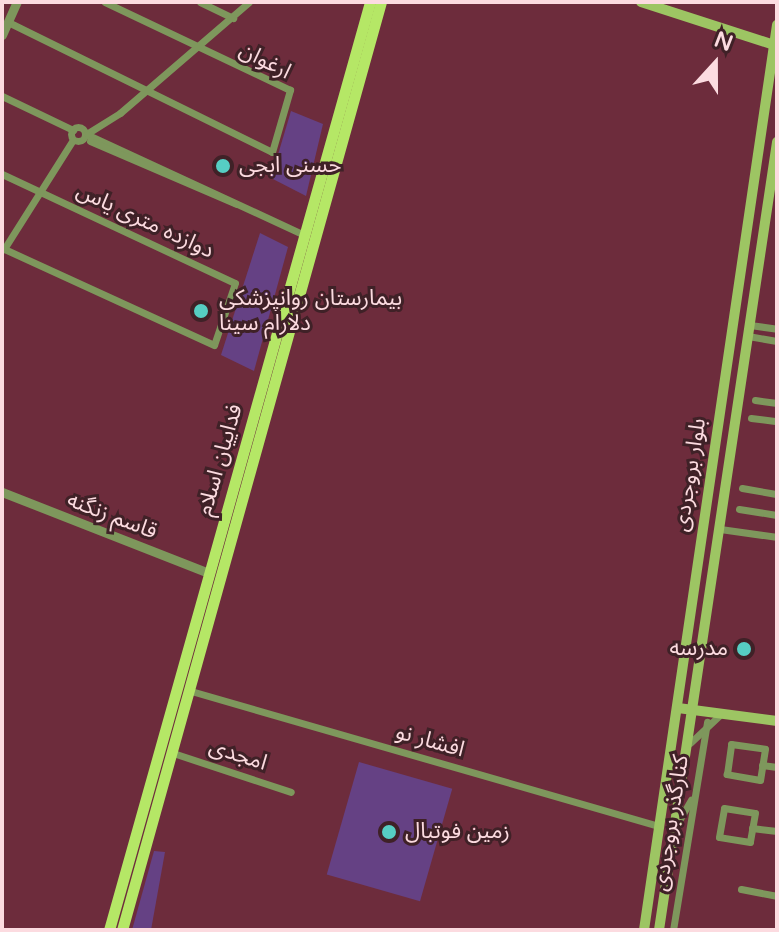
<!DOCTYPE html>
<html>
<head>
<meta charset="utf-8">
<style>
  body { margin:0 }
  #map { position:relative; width:779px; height:932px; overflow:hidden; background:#6d2c3c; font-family:"Varela Round","Noto Sans Arabic",sans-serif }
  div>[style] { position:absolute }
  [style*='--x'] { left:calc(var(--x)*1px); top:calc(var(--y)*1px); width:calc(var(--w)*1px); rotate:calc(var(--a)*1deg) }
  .green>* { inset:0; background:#654184; transform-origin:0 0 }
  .minor>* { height:7px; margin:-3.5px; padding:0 3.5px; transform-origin:3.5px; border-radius:3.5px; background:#7e975c }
  .minor>.ring { margin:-3.5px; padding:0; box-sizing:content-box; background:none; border:7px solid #7e975c; border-radius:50% }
  .tertiary>* { height:9px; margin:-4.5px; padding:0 4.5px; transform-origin:4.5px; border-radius:4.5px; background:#7e975c }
  .secondary>* { height:10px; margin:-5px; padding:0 5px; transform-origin:5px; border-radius:5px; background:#9dc563 }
  .primary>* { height:11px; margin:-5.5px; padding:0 5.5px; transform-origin:5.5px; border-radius:5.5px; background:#b5e766 }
  .dots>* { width:22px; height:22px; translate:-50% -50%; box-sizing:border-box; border:4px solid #3f2127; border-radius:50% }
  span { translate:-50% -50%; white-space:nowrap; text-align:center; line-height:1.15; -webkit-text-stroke:6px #3f2127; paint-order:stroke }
  .street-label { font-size:22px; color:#fcdbe0 }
  .poi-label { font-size:22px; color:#fcdbe0 }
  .left { translate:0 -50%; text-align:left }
  .right { translate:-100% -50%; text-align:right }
  .frame { position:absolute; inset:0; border:4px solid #fcdbe0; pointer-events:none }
  .north { position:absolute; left:675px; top:24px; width:80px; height:80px; -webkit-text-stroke:6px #3f2127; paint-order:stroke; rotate:21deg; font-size:22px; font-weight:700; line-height:32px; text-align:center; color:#fcdbe0 }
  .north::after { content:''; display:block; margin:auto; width:28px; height:36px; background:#fcdbe0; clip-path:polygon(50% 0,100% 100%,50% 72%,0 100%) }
</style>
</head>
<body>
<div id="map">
  <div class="green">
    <div style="clip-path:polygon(291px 111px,323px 124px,306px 196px,271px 178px)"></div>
    <div style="clip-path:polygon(260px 233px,288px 247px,254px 371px,221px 355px)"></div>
    <div style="left:359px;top:762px;width:97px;height:117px;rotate:16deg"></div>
    <div style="clip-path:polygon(154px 851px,165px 852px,151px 930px,132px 930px)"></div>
  </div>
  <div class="minor">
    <div style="--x:200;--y:2;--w:37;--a:26"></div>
    <div style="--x:8;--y:22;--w:294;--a:26.2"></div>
    <div style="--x:272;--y:152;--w:65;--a:-73.8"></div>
    <div style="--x:290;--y:90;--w:205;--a:-154.6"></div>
    <div style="--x:2;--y:96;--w:79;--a:25.6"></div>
    <div class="ring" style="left:71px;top:127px;width:7px;height:7px"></div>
    <div style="--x:88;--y:133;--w:38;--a:-32"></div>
    <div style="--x:120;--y:113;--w:170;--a:-40.7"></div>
    <div style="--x:88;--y:135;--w:238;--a:24.8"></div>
    <div style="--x:90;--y:141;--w:159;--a:23.3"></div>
    <div style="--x:2;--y:174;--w:257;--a:25.1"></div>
    <div style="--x:235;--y:283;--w:65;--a:108.7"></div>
    <div style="--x:214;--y:345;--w:233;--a:-155.4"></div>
    <div style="--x:4;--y:249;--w:129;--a:-57.7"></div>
    <div style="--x:750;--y:325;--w:27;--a:8"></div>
    <div style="--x:748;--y:336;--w:29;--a:10"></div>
    <div style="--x:755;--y:400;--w:22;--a:8"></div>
    <div style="--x:751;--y:418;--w:26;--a:7"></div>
    <div style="--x:742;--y:488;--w:36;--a:10"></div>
    <div style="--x:739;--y:509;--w:38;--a:9"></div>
    <div style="--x:720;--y:529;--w:58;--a:8"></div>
    <div style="--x:191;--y:691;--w:488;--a:16.1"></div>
    <div style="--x:690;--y:743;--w:42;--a:-43.1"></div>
    <div style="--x:731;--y:744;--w:34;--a:8"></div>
    <div style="--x:765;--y:749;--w:31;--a:99"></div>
    <div style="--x:760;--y:780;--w:34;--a:-170"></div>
    <div style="--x:727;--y:774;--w:30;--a:-82"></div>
    <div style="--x:173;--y:753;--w:124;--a:18.3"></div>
    <div style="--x:762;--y:765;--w:15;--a:8"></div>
    <div style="--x:724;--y:808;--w:31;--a:9"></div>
    <div style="--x:755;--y:813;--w:29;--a:100"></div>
    <div style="--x:750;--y:842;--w:31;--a:-171"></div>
    <div style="--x:719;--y:837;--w:29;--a:-80"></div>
    <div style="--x:677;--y:824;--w:28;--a:-60"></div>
    <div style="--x:752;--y:828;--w:25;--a:7"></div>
    <div style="--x:741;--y:889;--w:37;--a:11"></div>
    <div style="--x:673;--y:930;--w:211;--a:-80.7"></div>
  </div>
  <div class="tertiary">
    <div style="--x:2;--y:35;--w:36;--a:-66"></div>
    <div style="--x:2;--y:492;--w:222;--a:21.4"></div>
  </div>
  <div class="secondary">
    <div style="--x:641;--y:2;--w:140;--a:17.9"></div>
    <div style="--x:678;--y:708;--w:100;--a:7.5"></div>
    <div style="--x:644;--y:930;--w:915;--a:-81.64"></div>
    <div style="--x:659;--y:930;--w:797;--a:-81.48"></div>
  </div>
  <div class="primary">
    <div style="--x:109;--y:930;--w:964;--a:-74.29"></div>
    <div style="--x:122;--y:930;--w:963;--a:-74.41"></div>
  </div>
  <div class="dots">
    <div style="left:223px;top:166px;background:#56cec3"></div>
    <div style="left:201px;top:311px;background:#56cec3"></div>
    <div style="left:744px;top:649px;background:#56cec3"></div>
    <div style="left:389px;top:832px;background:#56cec3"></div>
  </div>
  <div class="street-label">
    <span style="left:265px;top:61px;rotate:27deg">ارغوان</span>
    <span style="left:145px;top:221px;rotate:25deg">دوازده متری یاس</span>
    <span style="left:220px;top:460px;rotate:-74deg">فداییان اسلام</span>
    <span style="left:690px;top:475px;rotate:-81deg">بلوار بروجردی</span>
    <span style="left:112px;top:516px;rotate:21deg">قاسم زنگنه</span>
    <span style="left:430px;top:741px;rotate:16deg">افشار نو</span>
    <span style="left:238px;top:755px;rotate:18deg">امجدی</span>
    <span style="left:671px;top:823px;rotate:-81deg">کنارگذر بروجردی</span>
  </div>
  <div class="poi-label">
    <span class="left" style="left:239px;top:166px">حسنی ابجی</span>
    <span class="left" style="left:219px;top:311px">بیمارستان روانپزشکی<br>دلارام سینا</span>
    <span class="right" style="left:728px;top:649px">مدرسه</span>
    <span class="left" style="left:405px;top:832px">زمین فوتبال</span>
  </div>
  <div class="frame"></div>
  <div class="north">N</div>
</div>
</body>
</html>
